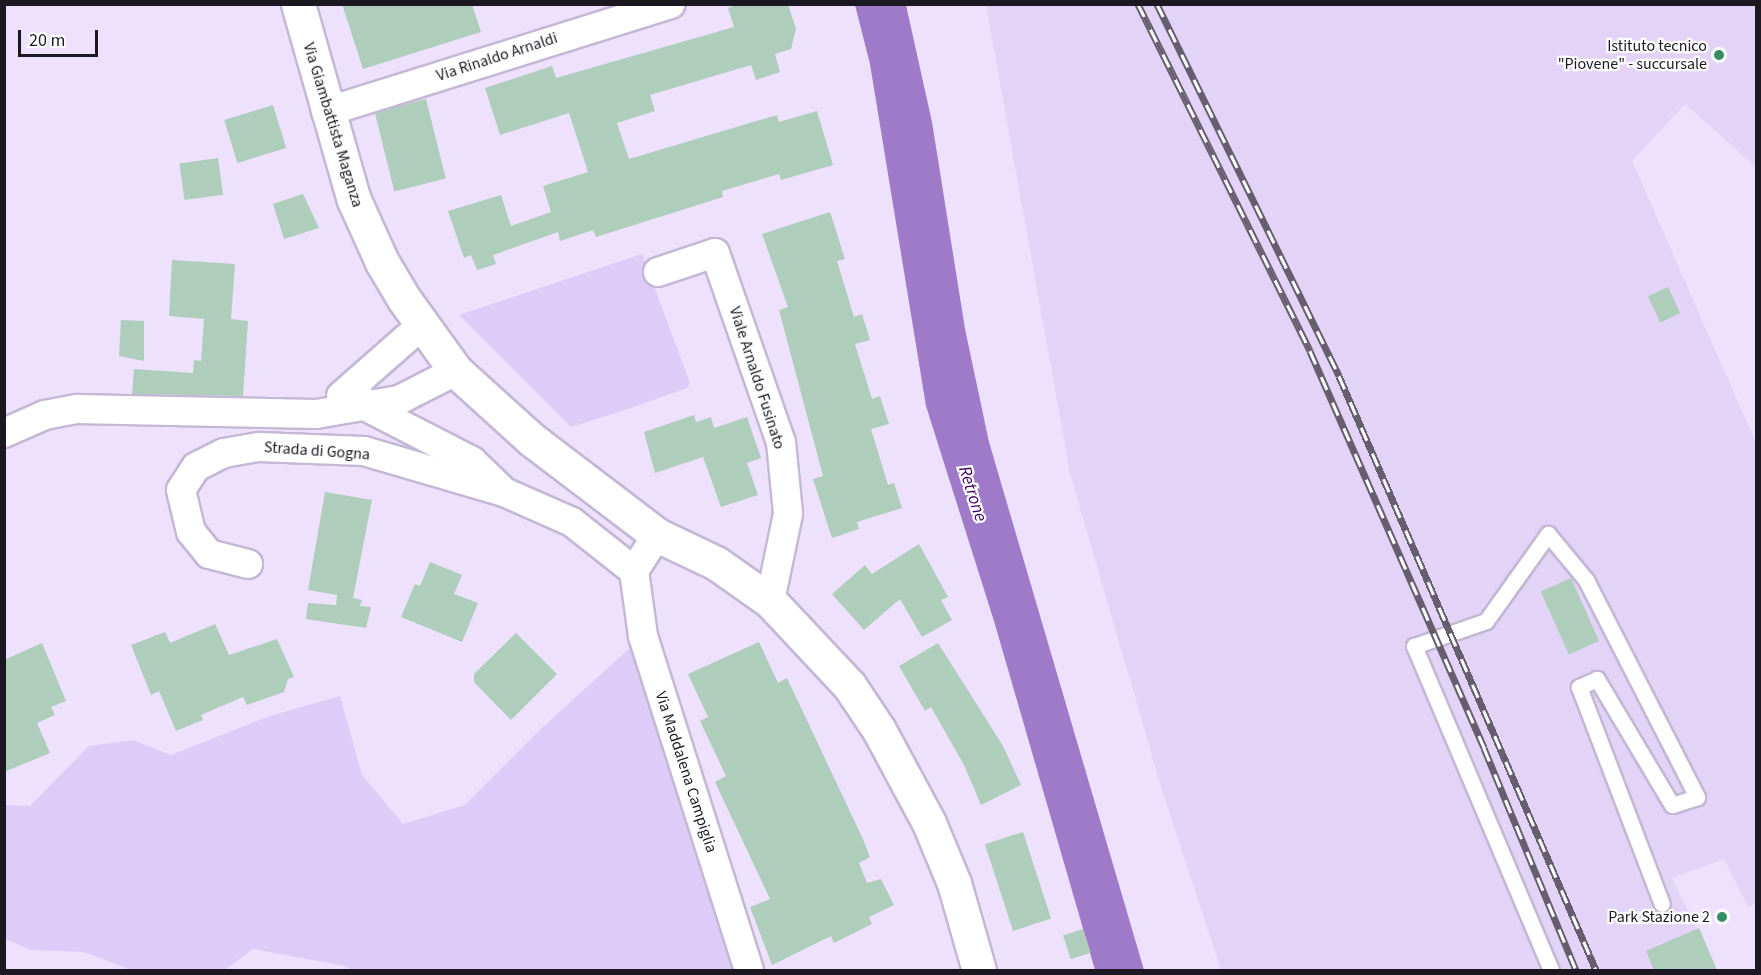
<!DOCTYPE html>
<html>
<head>
<meta charset="utf-8">
<style>
  body { margin:0 }
  #map { position:relative; width:1761px; height:975px; overflow:hidden; background:#ede1fe; font-family:"Source Sans 3",sans-serif }
  div>[style] { position:absolute }
  [style*='--x'] { left:calc(var(--x)*1px); top:calc(var(--y)*1px); width:calc(var(--w)*1px); rotate:calc(var(--a)*1deg) }
  .built>* { inset:0; background:#e2d3f7 }
  .green>* { inset:0; background:#deccf8 }
  .water>* { inset:0; background:#9e7ac9 }
  .building>* { inset:0; background:#aecdba; transform-origin:0 0 }
  .roads { filter:drop-shadow(2px 0 #c4b8d5) drop-shadow(-2px 0 #c4b8d5) drop-shadow(0 2px #c4b8d5) drop-shadow(0 -2px #c4b8d5) }
  .lane>* { height:15px; margin:-7.5px; padding:0 7.5px; transform-origin:7.5px; border-radius:7.5px; background:#fff }
  .street>* { height:28px; margin:-14px; padding:0 14px; transform-origin:14px; border-radius:14px; background:#fff }
  .secondary>* { height:33px; margin:-16.5px; padding:0 16.5px; transform-origin:16.5px; border-radius:16.5px; background:#fff }
  .rail>* { height:7px; margin-top:-3.5px; transform-origin:0; background:repeating-linear-gradient(90deg,#fff 0 14px,#655e6e 0 28px); box-sizing:border-box; border-block:2px solid #655e6e }
  .dots>* { width:16px; height:16px; translate:-50% -50%; box-sizing:border-box; border:3px solid #fff; border-radius:50% }
  span { translate:-50% -50%; white-space:nowrap; text-align:center; line-height:1.15; -webkit-text-stroke:4.5px #fff; paint-order:stroke }
  .poi-label { font-size:16px; color:#1c1822 }
  .right { translate:-100% -50%; text-align:right }
  .street-label { font-size:16px; color:#1c1822 }
  .water-label { font-size:18px; color:#3e0167; font-style:italic }
  .frame { position:absolute; inset:0; border:6px solid #1c1822; pointer-events:none }
  .scale { position:absolute; left:18px; top:30px; width:80px; height:27px; box-sizing:border-box; border:3px solid #1c1822; border-top:0; padding-left:8px; font-size:18px; line-height:21px; white-space:nowrap; color:#1c1822; -webkit-text-stroke:4px #fff; paint-order:stroke }
</style>
</head>
<body>
<div id="map">
  <div class="built">
    <div style="clip-path:polygon(986px 5px,1756px 5px,1756px 167px,1685px 104px,1632px 161px,1756px 443px,1756px 903px,1748px 907px,1724px 859px,1672px 878px,1696px 927px,1710px 970px,1221px 970px,1162px 790px,1070px 473px)"></div>
  </div>
  <div class="green">
    <div style="clip-path:polygon(642px 254px,690px 383px,687px 388px,625px 410px,571px 427px,459px 315px)"></div>
    <div style="clip-path:polygon(643px 636px,749px 970px,352px 970px,345px 966px,253px 949px,225px 970px,131px 970px,84px 952px,31px 950px,5px 939px,5px 805px,30px 806px,89px 746px,133px 740px,171px 755px,270px 716px,340px 696px,362px 775px,403px 824px,465px 805px,544px 726px)"></div>
  </div>
  <div class="water">
    <div style="clip-path:polygon(855px 5px,906px 5px,932px 122px,965px 329px,989px 442px,1144px 970px,1095px 970px,994px 621px,926px 406px,870px 64px)"></div>
  </div>
  <div class="building">
    <div style="clip-path:polygon(342px 4px,472px 4px,481px 32px,363px 69px)"></div>
    <div style="clip-path:polygon(739px 4px,788px 4px,796px 29px,791px 49px,775px 54px,780px 72px,756px 80px,751px 65px,650px 95px,655px 111px,617px 123px,629px 159px,777px 115px,779px 122px,817px 111px,833px 165px,781px 180px,779px 174px,722px 191px,723px 197px,596px 237px,593px 230px,560px 241px,558px 232px,493px 255px,496px 264px,477px 270px,471px 255px,464px 258px,448px 211px,501px 195px,511px 226px,551px 212px,543px 186px,588px 172px,569px 113px,500px 135px,485px 88px,552px 66px,556px 78px,734px 27px,728px 8px)"></div>
    <div style="left:426px;top:99px;width:82px;height:53px;rotate:76deg"></div>
    <div style="left:273px;top:105px;width:45px;height:51px;rotate:73deg"></div>
    <div style="left:218px;top:158px;width:37px;height:39px;rotate:82deg"></div>
    <div style="clip-path:polygon(303px 194px,319px 228px,284px 239px,273px 204px)"></div>
    <div style="clip-path:polygon(830px 212px,845px 259px,837px 261px,854px 317px,862px 314px,870px 340px,855px 344px,872px 399px,880px 396px,889px 424px,871px 429px,888px 485px,894px 483px,902px 508px,857px 522px,859px 529px,832px 538px,813px 479px,823px 476px,779px 310px,788px 307px,762px 234px)"></div>
    <div style="clip-path:polygon(172px 260px,235px 264px,231px 319px,248px 321px,243px 396px,132px 394px,134px 369px,193px 373px,194px 360px,201px 361px,204px 319px,169px 316px)"></div>
    <div style="left:1668px;top:287px;width:29px;height:22px;rotate:65deg"></div>
    <div style="clip-path:polygon(121px 320px,144px 321px,144px 361px,119px 356px)"></div>
    <div style="clip-path:polygon(694px 415px,696px 422px,711px 417px,714px 428px,747px 417px,761px 458px,747px 463px,758px 495px,721px 507px,703px 457px,655px 473px,644px 432px)"></div>
    <div style="clip-path:polygon(325px 492px,372px 500px,353px 598px,349px 597px,362px 600px,360px 606px,371px 607px,366px 628px,306px 619px,308px 603px,336px 605px,337px 595px,308px 590px)"></div>
    <div style="clip-path:polygon(919px 544px,948px 597px,941px 600px,952px 620px,922px 637px,900px 599px,864px 630px,832px 594px,865px 565px,872px 574px)"></div>
    <div style="clip-path:polygon(430px 562px,462px 575px,454px 594px,478px 603px,462px 642px,401px 617px,415px 584px,420px 586px)"></div>
    <div style="left:1571px;top:578px;width:69px;height:33px;rotate:66deg"></div>
    <div style="clip-path:polygon(215px 624px,229px 655px,277px 639px,294px 677px,288px 679px,284px 692px,247px 705px,243px 697px,201px 715px,203px 720px,176px 731px,159px 691px,151px 695px,131px 645px,165px 632px,170px 643px)"></div>
    <div style="clip-path:polygon(516px 633px,557px 674px,511px 720px,474px 682px,474px 674px)"></div>
    <div style="clip-path:polygon(759px 642px,778px 683px,787px 678px,862px 837px,870px 857px,859px 863px,867px 883px,881px 879px,894px 905px,869px 917px,872px 924px,834px 943px,831px 936px,772px 965px,750px 907px,770px 899px,715px 782px,726px 776px,700px 721px,708px 717px,688px 674px)"></div>
    <div style="clip-path:polygon(42px 643px,66px 701px,51px 707px,55px 715px,37px 723px,50px 753px,4px 772px,4px 660px)"></div>
    <div style="clip-path:polygon(938px 643px,1003px 746px,1021px 785px,981px 805px,964px 765px,931px 707px,925px 711px,899px 666px)"></div>
    <div style="left:1023px;top:832px;width:91px;height:40px;rotate:72deg"></div>
    <div style="clip-path:polygon(1699px 928px,1717px 970px,1654px 970px,1646px 951px)"></div>
    <div style="left:1083px;top:929px;width:25px;height:21px;rotate:72deg"></div>
  </div>
  <div class="roads">
    <div class="lane">
      <div style="--x:1551;--y:970;--w:352;--a:-112.9"></div>
      <div style="--x:1414;--y:646;--w:76;--a:-19.1"></div>
      <div style="--x:1486;--y:621;--w:107;--a:-54.5"></div>
      <div style="--x:1548;--y:534;--w:60;--a:50.4"></div>
      <div style="--x:1586;--y:580;--w:244;--a:62.9"></div>
      <div style="--x:1697;--y:797;--w:26;--a:162"></div>
      <div style="--x:1672;--y:805;--w:147;--a:-120.8"></div>
      <div style="--x:1597;--y:679;--w:20;--a:156"></div>
      <div style="--x:1579;--y:687;--w:232;--a:69.1"></div>
    </div>
    <div class="street">
      <div style="--x:326;--y:112;--w:361;--a:-17.4"></div>
      <div style="--x:658;--y:272;--w:60;--a:-18.4"></div>
      <div style="--x:715;--y:253;--w:200;--a:70.8"></div>
      <div style="--x:781;--y:442;--w:72;--a:84.4"></div>
      <div style="--x:788;--y:514;--w:89;--a:101.7"></div>
      <div style="--x:354;--y:385;--w:22;--a:66"></div>
      <div style="--x:363;--y:405;--w:123;--a:27.2"></div>
      <div style="--x:472;--y:461;--w:39;--a:44"></div>
      <div style="--x:341;--y:396;--w:109;--a:-41.3"></div>
      <div style="--x:4;--y:433;--w:45;--a:-23.7"></div>
      <div style="--x:45;--y:415;--w:33;--a:-11"></div>
      <div style="--x:77;--y:409;--w:239;--a:1.2"></div>
      <div style="--x:316;--y:414;--w:84;--a:-9.6"></div>
      <div style="--x:399;--y:400;--w:64;--a:-27"></div>
      <div style="--x:248;--y:564;--w:40;--a:-165.6"></div>
      <div style="--x:209;--y:554;--w:28;--a:-129"></div>
      <div style="--x:191;--y:532;--w:43;--a:-103.4"></div>
      <div style="--x:181;--y:490;--w:27;--a:-57"></div>
      <div style="--x:196;--y:467;--w:31;--a:-27"></div>
      <div style="--x:224;--y:453;--w:36;--a:-10"></div>
      <div style="--x:259;--y:447;--w:105;--a:2.2"></div>
      <div style="--x:364;--y:451;--w:146;--a:16.3"></div>
      <div style="--x:504;--y:492;--w:74;--a:23.8"></div>
      <div style="--x:572;--y:522;--w:79;--a:38.3"></div>
      <div style="--x:634;--y:571;--w:43;--a:-57.4"></div>
      <div style="--x:634;--y:571;--w:66;--a:82.1"></div>
      <div style="--x:643;--y:636;--w:350;--a:72.4"></div>
    </div>
    <div class="secondary">
      <div style="--x:298;--y:4;--w:204;--a:74.1"></div>
      <div style="--x:354;--y:200;--w:68;--a:65.7"></div>
      <div style="--x:382;--y:262;--w:43;--a:59.3"></div>
      <div style="--x:404;--y:299;--w:89;--a:54.2"></div>
      <div style="--x:456;--y:371;--w:101;--a:42.2"></div>
      <div style="--x:531;--y:439;--w:158;--a:37.3"></div>
      <div style="--x:657;--y:535;--w:65;--a:25.4"></div>
      <div style="--x:716;--y:563;--w:66;--a:35.1"></div>
      <div style="--x:770;--y:601;--w:115;--a:46.8"></div>
      <div style="--x:849;--y:685;--w:54;--a:56.3"></div>
      <div style="--x:879;--y:730;--w:106;--a:61.7"></div>
      <div style="--x:929;--y:823;--w:65;--a:67.4"></div>
      <div style="--x:954;--y:883;--w:91;--a:74"></div>
    </div>
  </div>
  <div class="rail">
    <div style="--x:1138;--y:4;--w:387;--a:63.6"></div>
    <div style="--x:1310;--y:351;--w:433;--a:66.3"></div>
    <div style="--x:1484;--y:748;--w:240;--a:67.5"></div>
    <div style="--x:1157;--y:4;--w:414;--a:63.9"></div>
    <div style="--x:1339;--y:376;--w:647;--a:66.6"></div>
  </div>
  <div class="dots">
    <div style="left:1719px;top:55px;background:#358e63"></div>
    <div style="left:1722px;top:917px;background:#358e63"></div>
  </div>
  <div class="poi-label">
    <span class="right" style="left:1707px;top:55px">Istituto tecnico<br>"Piovene" - succursale</span>
    <span class="right" style="left:1710px;top:917px">Park Stazione 2</span>
  </div>
  <div class="street-label">
    <span style="left:497px;top:57px;rotate:-18deg">Via Rinaldo Arnaldi</span>
    <span style="left:333px;top:125px;rotate:73deg">Via Giambattista Maganza</span>
    <span style="left:757px;top:378px;rotate:72deg">Viale Arnaldo Fusinato</span>
    <span style="left:317px;top:451px;rotate:4deg">Strada di Gogna</span>
    <span style="left:686px;top:772px;rotate:72deg">Via Maddalena Campiglia</span>
  </div>
  <div class="water-label">
    <span style="left:972px;top:494px;rotate:72deg">Retrone</span>
  </div>
  <div class="frame"></div>
  <div class="scale">20 m</div>
</div>
</body>
</html>
